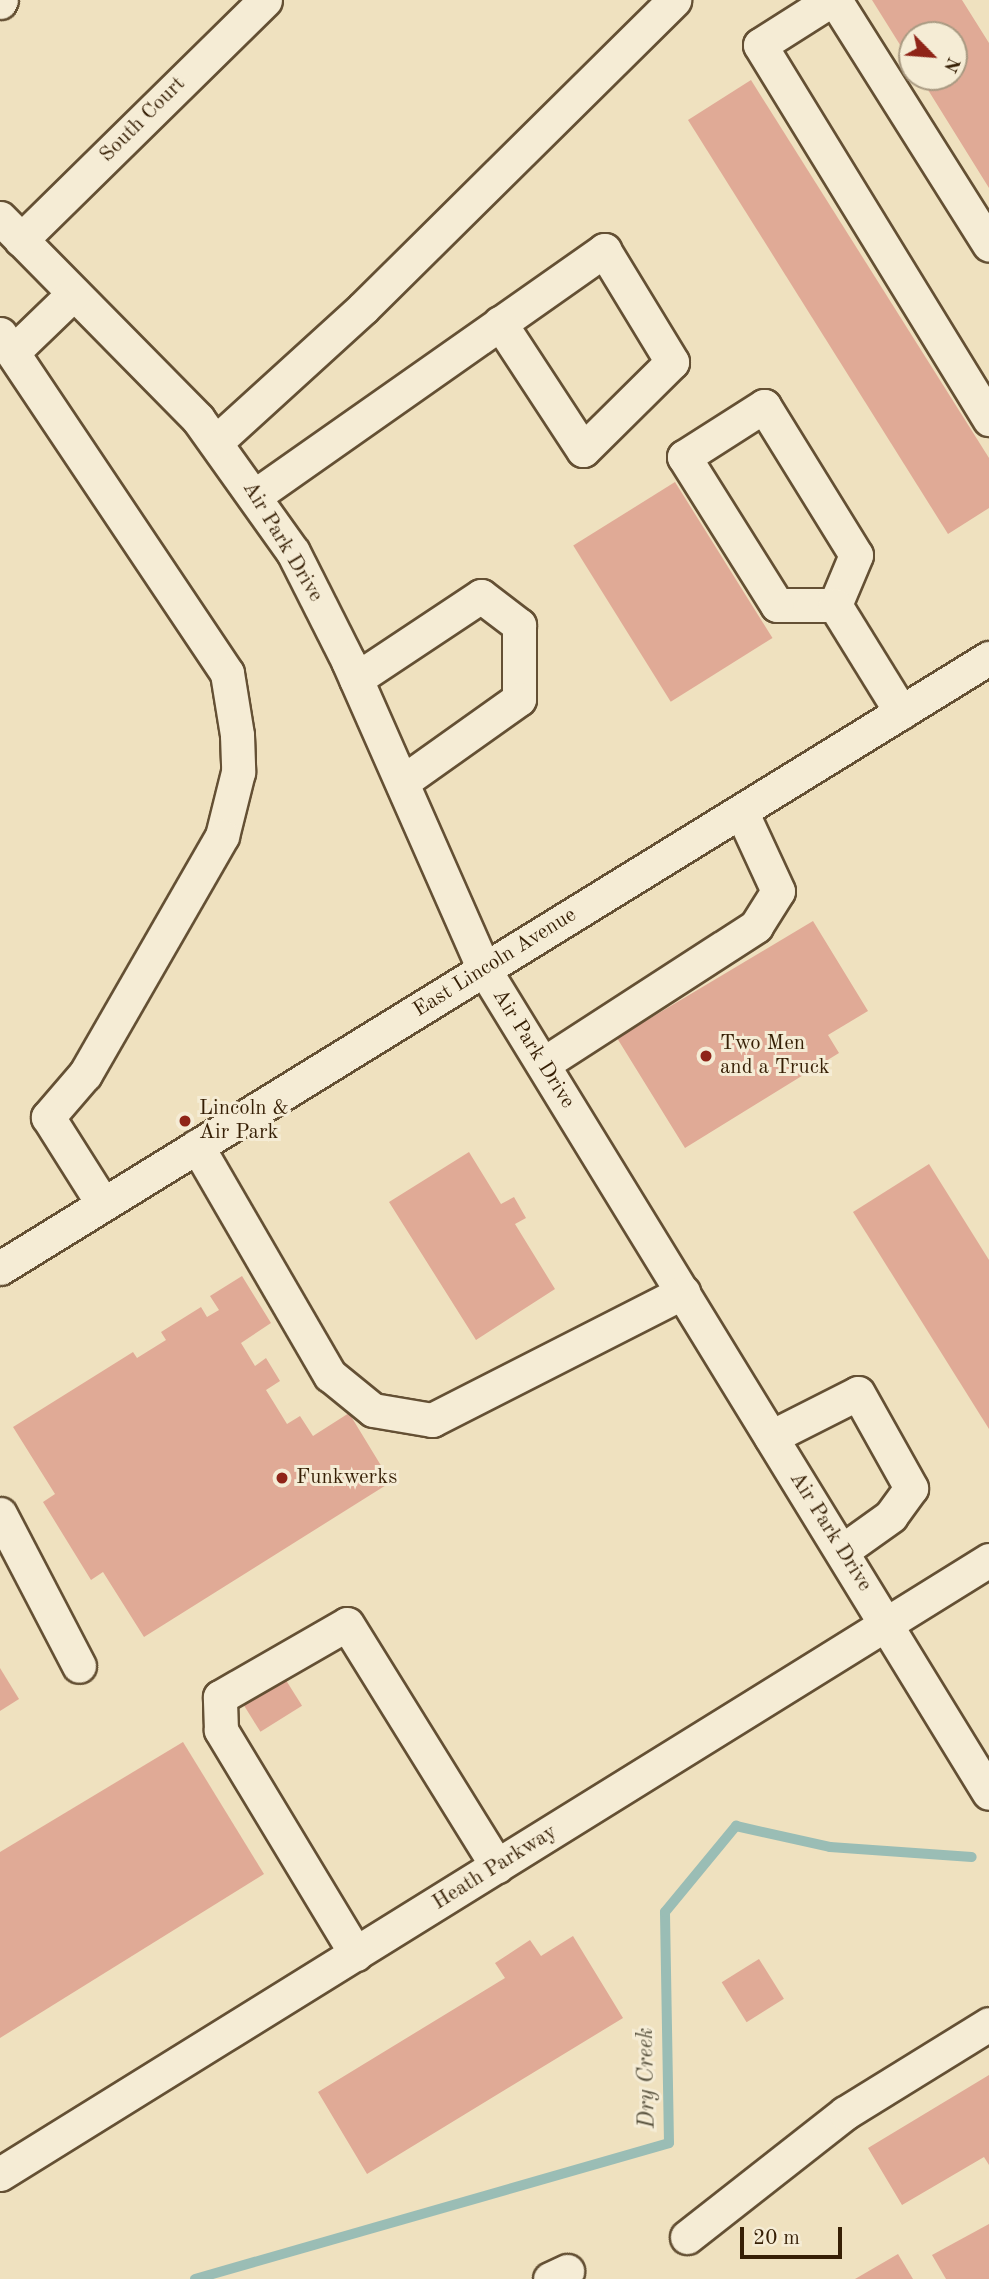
<!DOCTYPE html>
<html>
<head>
<meta charset="utf-8">
<style>
  body { margin:0 }
  #map { position:relative; width:989px; height:2279px; overflow:hidden; background:#efe1bf; font-family:"Old Standard TT",serif }
  div>[style] { position:absolute }
  [style*='--x'] { left:calc(var(--x)*1px); top:calc(var(--y)*1px); width:calc(var(--w)*1px); rotate:calc(var(--a)*1deg) }
  .stream>* { height:10px; margin:-5px; padding:0 5px; transform-origin:5px; border-radius:5px; background:#9abdb5 }
  .building>* { inset:0; background:#e0aa96; transform-origin:0 0 }
  .roads { filter:drop-shadow(2px 0 #645034) drop-shadow(-2px 0 #645034) drop-shadow(0 2px #645034) drop-shadow(0 -2px #645034) }
  .minor>* { height:33px; margin:-16.5px; padding:0 16.5px; transform-origin:16.5px; border-radius:16.5px; background:#f5ecd5 }
  .dots>* { width:19px; height:19px; translate:-50% -50%; box-sizing:border-box; border:4px solid #f5ecd5; border-radius:50% }
  span { translate:-50% -50%; white-space:nowrap; text-align:center; line-height:1.15; -webkit-text-stroke:6px #f5ecd5; paint-order:stroke }
  .street-label { font-size:21px; color:#361f05 }
  .poi-label { font-size:21px; color:#361f05 }
  .left { translate:0 -50%; text-align:left }
  .water-label { font-size:23px; color:#544e3a; font-style:italic }
  .north { position:absolute; left:898px; top:21px; width:70px; height:70px; box-sizing:border-box; background:#f5ecd5; border:2px solid #a99a82; border-radius:50%; rotate:115deg; font-size:19px; font-weight:700; line-height:28px; text-align:center; color:#361f05 }
  .north::after { content:''; display:block; margin:auto; width:24px; height:32px; background:#8f2418; clip-path:polygon(50% 0,100% 100%,50% 72%,0 100%) }
  .scale { position:absolute; left:740px; top:2227px; width:102px; height:32px; box-sizing:border-box; border:4px solid #361f05; border-top:0; padding-left:9px; font-size:21px; line-height:24px; white-space:nowrap; color:#361f05; -webkit-text-stroke:5px #f5ecd5; paint-order:stroke }
</style>
</head>
<body>
<div id="map">
  <div class="stream">
    <div style="--x:195;--y:2279;--w:493;--a:-16"></div>
    <div style="--x:669;--y:2143;--w:231;--a:-91"></div>
    <div style="--x:665;--y:1912;--w:112;--a:-50.5"></div>
    <div style="--x:736;--y:1826;--w:96;--a:12.6"></div>
    <div style="--x:830;--y:1847;--w:142;--a:4"></div>
  </div>
  <div class="building">
    <div style="clip-path:polygon(872px 0,962px 0,989px 43px,989px 188px,920px 77px,954px 77px,954px 35px,912px 35px,912px 64px)"></div>
    <div style="clip-path:polygon(751px 80px,989px 458px,989px 508px,948px 534px,688px 120px)"></div>
    <div style="left:675px;top:482px;width:184px;height:120px;rotate:58deg"></div>
    <div style="clip-path:polygon(813px 921px,868px 1011px,828px 1035px,839px 1053px,685px 1148px,617px 1038px)"></div>
    <div style="clip-path:polygon(469px 1152px,501px 1204px,514px 1197px,526px 1218px,515px 1224px,555px 1289px,476px 1340px,389px 1202px)"></div>
    <div style="clip-path:polygon(929px 1164px,989px 1260px,989px 1429px,853px 1212px)"></div>
    <div style="clip-path:polygon(242px 1276px,271px 1323px,241px 1343px,255px 1366px,266px 1358px,280px 1381px,266px 1390px,287px 1424px,300px 1416px,313px 1436px,349px 1413px,391px 1482px,144px 1637px,103px 1572px,91px 1580px,43px 1502px,55px 1494px,13px 1427px,133px 1352px,137px 1358px,166px 1340px,161px 1332px,201px 1307px,207px 1317px,219px 1310px,210px 1296px)"></div>
    <div style="clip-path:polygon(0 1668px,19px 1699px,0 1711px)"></div>
    <div style="left:284px;top:1677px;width:34px;height:49px;rotate:58deg"></div>
    <div style="clip-path:polygon(183px 1742px,264px 1874px,0 2038px,0 1852px)"></div>
    <div style="clip-path:polygon(573px 1936px,623px 2018px,367px 2174px,318px 2092px,505px 1978px,495px 1963px,530px 1940px,541px 1956px)"></div>
    <div style="left:759px;top:1959px;width:47px;height:44px;rotate:58deg"></div>
    <div style="clip-path:polygon(989px 2075px,989px 2165px,984px 2157px,902px 2205px,868px 2148px)"></div>
    <div style="clip-path:polygon(989px 2224px,989px 2279px,946px 2279px,932px 2255px)"></div>
    <div style="clip-path:polygon(898px 2254px,913px 2279px,855px 2279px)"></div>
  </div>
  <div class="roads">
    <div class="minor">
      <div style="--x:831;--y:0;--w:84;--a:147.6"></div>
      <div style="--x:760;--y:45;--w:439;--a:58.5"></div>
      <div style="--x:835;--y:0;--w:289;--a:57.8"></div>
      <div style="--x:0;--y:2;--w:2;--a:-63"></div>
      <div style="--x:0;--y:218;--w:282;--a:45.4"></div>
      <div style="--x:198;--y:419;--w:163;--a:54.5"></div>
      <div style="--x:293;--y:552;--w:122;--a:63.2"></div>
      <div style="--x:348;--y:661;--w:337;--a:66.2"></div>
      <div style="--x:484;--y:969;--w:966;--a:58.5"></div>
      <div style="--x:21;--y:240;--w:342;--a:-44.5"></div>
      <div style="--x:0;--y:334;--w:408;--a:56.2"></div>
      <div style="--x:227;--y:673;--w:63;--a:80.8"></div>
      <div style="--x:237;--y:735;--w:37;--a:88"></div>
      <div style="--x:238;--y:772;--w:66;--a:104"></div>
      <div style="--x:222;--y:836;--w:275;--a:119.9"></div>
      <div style="--x:85;--y:1074;--w:57;--a:130.7"></div>
      <div style="--x:48;--y:1117;--w:103;--a:57.7"></div>
      <div style="--x:14;--y:351;--w:83;--a:-44"></div>
      <div style="--x:217;--y:441;--w:197;--a:-42.3"></div>
      <div style="--x:363;--y:308;--w:438;--a:-44.7"></div>
      <div style="--x:256;--y:495;--w:426;--a:-35.1"></div>
      <div style="--x:604;--y:250;--w:131;--a:58.7"></div>
      <div style="--x:672;--y:362;--w:125;--a:135.3"></div>
      <div style="--x:583;--y:450;--w:152;--a:-123.2"></div>
      <div style="--x:835;--y:605;--w:58;--a:180"></div>
      <div style="--x:777;--y:605;--w:175;--a:-122.1"></div>
      <div style="--x:684;--y:457;--w:95;--a:-32.5"></div>
      <div style="--x:764;--y:406;--w:175;--a:58.3"></div>
      <div style="--x:856;--y:555;--w:54;--a:112.8"></div>
      <div style="--x:835;--y:605;--w:126;--a:58.3"></div>
      <div style="--x:356;--y:679;--w:150;--a:-33.6"></div>
      <div style="--x:481;--y:596;--w:48;--a:37.3"></div>
      <div style="--x:519;--y:625;--w:74;--a:90"></div>
      <div style="--x:519;--y:699;--w:143;--a:144.6"></div>
      <div style="--x:543;--y:1064;--w:254;--a:-32.9"></div>
      <div style="--x:756;--y:926;--w:41;--a:-57.8"></div>
      <div style="--x:778;--y:891;--w:88;--a:-114.8"></div>
      <div style="--x:197;--y:1146;--w:265;--a:59.9"></div>
      <div style="--x:330;--y:1375;--w:55;--a:39.1"></div>
      <div style="--x:373;--y:1410;--w:60;--a:9.6"></div>
      <div style="--x:432;--y:1420;--w:282;--a:-27"></div>
      <div style="--x:0;--y:1268;--w:1162;--a:-31.67"></div>
      <div style="--x:771;--y:1437;--w:97;--a:-26.8"></div>
      <div style="--x:858;--y:1393;--w:109;--a:60.8"></div>
      <div style="--x:911;--y:1488;--w:34;--a:126"></div>
      <div style="--x:891;--y:1516;--w:60;--a:144.5"></div>
      <div style="--x:0;--y:1514;--w:171;--a:62.5"></div>
      <div style="--x:356;--y:1954;--w:262;--a:-121.1"></div>
      <div style="--x:221;--y:1730;--w:33;--a:-92"></div>
      <div style="--x:220;--y:1697;--w:146;--a:-29.9"></div>
      <div style="--x:347;--y:1624;--w:285;--a:58.2"></div>
      <div style="--x:0;--y:2174;--w:1164;--a:-31.83"></div>
      <div style="--x:687;--y:2237;--w:201;--a:-38.1"></div>
      <div style="--x:845;--y:2113;--w:169;--a:-31.7"></div>
      <div style="--x:550;--y:2279;--w:19;--a:-25"></div>
    </div>
  </div>
  <div class="dots">
    <div style="left:706px;top:1056px;background:#8f2418"></div>
    <div style="left:185px;top:1121px;background:#8f2418"></div>
    <div style="left:282px;top:1478px;background:#8f2418"></div>
  </div>
  <div class="street-label">
    <span style="left:143px;top:120px;rotate:-45deg">South Court</span>
    <span style="left:282px;top:542px;rotate:59deg">Air Park Drive</span>
    <span style="left:495px;top:963px;rotate:-32deg">East Lincoln Avenue</span>
    <span style="left:533px;top:1049px;rotate:58deg">Air Park Drive</span>
    <span style="left:830px;top:1532px;rotate:58deg">Air Park Drive</span>
    <span style="left:495px;top:1868px;rotate:-32deg">Heath Parkway</span>
  </div>
  <div class="poi-label">
    <span class="left" style="left:720px;top:1056px">Two Men<br>and a Truck</span>
    <span class="left" style="left:199px;top:1121px">Lincoln &amp;<br>Air Park</span>
    <span class="left" style="left:296px;top:1478px">Funkwerks</span>
  </div>
  <div class="water-label">
    <span style="left:647px;top:2078px;rotate:-91deg">Dry Creek</span>
  </div>
  <div class="north">N</div>
  <div class="scale">20 m</div>
</div>
</body>
</html>
